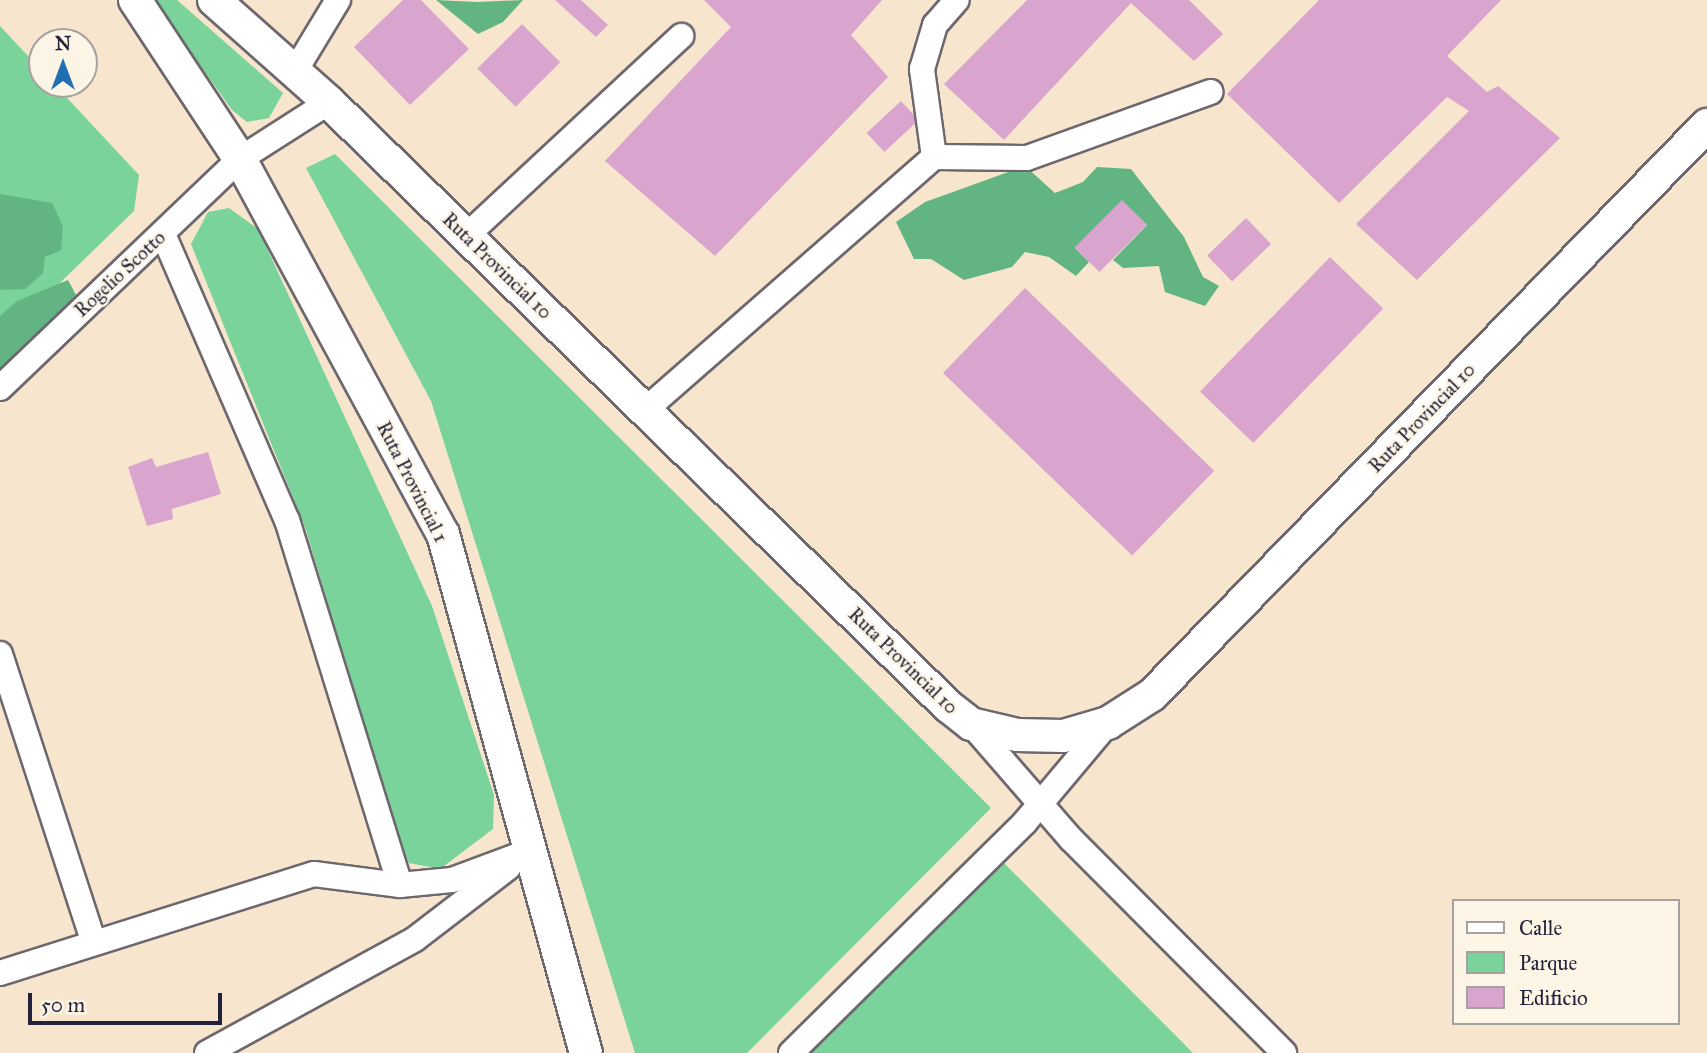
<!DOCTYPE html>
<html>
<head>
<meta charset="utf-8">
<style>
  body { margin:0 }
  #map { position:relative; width:1707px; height:1053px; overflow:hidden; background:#f7e6cd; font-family:"IM FELL Great Primer",serif }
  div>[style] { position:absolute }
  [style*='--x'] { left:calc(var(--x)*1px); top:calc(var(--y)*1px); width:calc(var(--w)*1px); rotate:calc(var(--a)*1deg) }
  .green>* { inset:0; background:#79d39a }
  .forest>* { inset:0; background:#62b582 }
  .building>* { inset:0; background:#d9a4ce; transform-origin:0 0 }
  .roads { filter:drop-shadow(2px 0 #6d676e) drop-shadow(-2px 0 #6d676e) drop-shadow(0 2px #6d676e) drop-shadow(0 -2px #6d676e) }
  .minor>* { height:24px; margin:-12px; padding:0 12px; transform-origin:12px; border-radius:12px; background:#fff }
  .major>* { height:32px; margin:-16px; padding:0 16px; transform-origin:16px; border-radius:16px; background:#fff }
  span { translate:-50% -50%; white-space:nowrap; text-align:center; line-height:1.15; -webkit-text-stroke:5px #fcf5e5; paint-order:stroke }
  .street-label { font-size:19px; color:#22223b }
  .legend { position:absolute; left:1452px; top:899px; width:228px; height:126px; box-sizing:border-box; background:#fcf5e5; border:2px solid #a5a1a1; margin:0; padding:9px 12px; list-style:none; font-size:21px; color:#22223b }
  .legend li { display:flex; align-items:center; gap:14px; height:35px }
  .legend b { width:35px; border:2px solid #a5a1a1 }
  .north { position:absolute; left:28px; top:28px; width:70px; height:70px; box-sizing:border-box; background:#fcf5e5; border:2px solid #a5a1a1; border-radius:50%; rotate:0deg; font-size:19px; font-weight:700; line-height:28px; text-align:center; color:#22223b }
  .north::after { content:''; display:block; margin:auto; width:24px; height:32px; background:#1f6fb2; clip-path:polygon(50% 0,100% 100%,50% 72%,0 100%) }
  .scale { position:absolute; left:28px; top:993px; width:194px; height:32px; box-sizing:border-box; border:4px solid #22223b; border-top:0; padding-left:9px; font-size:21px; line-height:24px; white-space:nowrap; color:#22223b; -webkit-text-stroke:5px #fcf5e5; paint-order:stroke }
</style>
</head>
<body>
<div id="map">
  <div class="green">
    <div style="clip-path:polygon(153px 0,177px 0,283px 93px,269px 118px,247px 122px,232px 110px)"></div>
    <div style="clip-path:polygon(0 26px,42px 71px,42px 84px,54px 84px,139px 175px,134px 211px,0 341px)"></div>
    <div style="clip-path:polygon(335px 154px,991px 808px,747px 1053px,635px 1053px,431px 401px,306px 168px)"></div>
    <div style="clip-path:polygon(229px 208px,258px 229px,432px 606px,494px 795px,493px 829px,440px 869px,409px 863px,398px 842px,306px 530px,191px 244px,208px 212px)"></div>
    <div style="clip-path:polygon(991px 850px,1193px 1053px,789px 1053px)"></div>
  </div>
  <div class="forest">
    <div style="clip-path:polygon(436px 0,477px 2px,523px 0,503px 22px,478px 34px)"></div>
    <div style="clip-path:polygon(1025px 166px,1055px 193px,1083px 182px,1097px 167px,1131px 169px,1184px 237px,1203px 277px,1219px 286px,1205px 306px,1165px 292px,1159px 266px,1123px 268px,1113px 260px,1147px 225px,1122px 201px,1075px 248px,1089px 262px,1076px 276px,1049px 257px,1025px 252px,1012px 267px,964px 280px,931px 259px,914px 259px,896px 222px,925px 202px)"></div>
    <div style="clip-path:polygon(0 194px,52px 203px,63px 227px,61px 250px,45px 257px,43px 273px,25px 289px,0 290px)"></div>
    <div style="clip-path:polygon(68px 280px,76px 295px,0 376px,0 316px,17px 301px)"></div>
  </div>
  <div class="building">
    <div style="clip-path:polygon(403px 0,421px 0,469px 49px,410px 105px,354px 47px)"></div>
    <div style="clip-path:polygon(555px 0,581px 0,608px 25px,596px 37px)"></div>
    <div style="clip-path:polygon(704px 0,882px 0,851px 35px,888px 77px,715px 256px,605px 161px,731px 27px)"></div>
    <div style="clip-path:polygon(1027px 0,1189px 0,1223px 34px,1194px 61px,1131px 3px,1004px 140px,944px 84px)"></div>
    <div style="clip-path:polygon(1319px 0,1501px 0,1447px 56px,1487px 92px,1498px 86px,1560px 138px,1417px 280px,1356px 224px,1469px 111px,1447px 97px,1339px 203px,1227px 94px)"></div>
    <div style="left:522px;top:24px;width:54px;height:63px;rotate:45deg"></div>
    <div style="left:901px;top:101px;width:26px;height:47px;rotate:47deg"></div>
    <div style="left:1122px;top:200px;width:35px;height:67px;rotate:45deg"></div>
    <div style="left:1246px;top:218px;width:36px;height:54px;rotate:46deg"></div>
    <div style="left:1330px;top:257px;width:74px;height:187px;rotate:44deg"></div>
    <div style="left:1025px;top:288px;width:263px;height:118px;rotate:44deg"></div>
    <div style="clip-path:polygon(208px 452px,221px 494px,172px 509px,173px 519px,147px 526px,128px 467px,152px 458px,156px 467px)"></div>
  </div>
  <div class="roads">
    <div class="minor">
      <div style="--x:295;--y:71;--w:83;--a:-58.8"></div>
      <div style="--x:934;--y:157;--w:89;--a:-97.8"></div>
      <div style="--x:922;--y:69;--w:46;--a:-73.5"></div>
      <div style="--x:935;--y:25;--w:33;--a:-49"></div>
      <div style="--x:163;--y:234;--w:312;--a:66.6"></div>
      <div style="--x:287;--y:520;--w:382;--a:72.8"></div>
      <div style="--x:466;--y:236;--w:294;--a:-42.9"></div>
      <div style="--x:0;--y:388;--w:332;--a:-43.7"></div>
      <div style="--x:240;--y:159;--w:106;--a:-32.6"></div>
      <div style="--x:645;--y:410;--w:384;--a:-41.2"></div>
      <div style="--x:934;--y:157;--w:93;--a:0.6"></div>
      <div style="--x:1027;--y:158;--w:195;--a:-19.8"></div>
      <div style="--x:0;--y:654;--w:301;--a:72"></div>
      <div style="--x:971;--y:724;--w:152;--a:49"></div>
      <div style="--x:1071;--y:839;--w:302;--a:45.1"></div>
      <div style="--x:0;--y:973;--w:329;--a:-17.5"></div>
      <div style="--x:314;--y:874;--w:87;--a:7.3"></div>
      <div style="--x:400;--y:885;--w:52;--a:-5.5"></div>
      <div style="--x:452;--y:880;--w:83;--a:-20.4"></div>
      <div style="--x:207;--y:1053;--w:237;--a:-28.7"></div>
      <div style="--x:415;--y:939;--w:118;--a:-37.5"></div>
      <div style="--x:791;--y:1053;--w:329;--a:-44.6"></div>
      <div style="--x:1025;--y:822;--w:129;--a:-50"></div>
    </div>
    <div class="major">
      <div style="--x:135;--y:0;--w:191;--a:56.6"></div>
      <div style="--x:240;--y:159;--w:426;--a:61.6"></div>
      <div style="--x:443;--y:534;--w:538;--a:74.6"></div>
      <div style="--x:214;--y:0;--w:154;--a:41.6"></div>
      <div style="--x:329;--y:102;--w:865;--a:44.3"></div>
      <div style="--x:948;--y:706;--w:29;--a:38"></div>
      <div style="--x:971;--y:724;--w:47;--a:13.4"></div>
      <div style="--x:1017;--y:735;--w:46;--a:1.2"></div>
      <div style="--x:1063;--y:736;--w:47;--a:-16.1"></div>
      <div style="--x:1108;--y:723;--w:52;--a:-32.5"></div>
      <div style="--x:1152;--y:695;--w:796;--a:-45.76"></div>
    </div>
  </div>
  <div class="street-label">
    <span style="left:497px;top:266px;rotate:44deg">Ruta Provincial 10</span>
    <span style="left:120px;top:274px;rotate:-43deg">Rogelio Scotto</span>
    <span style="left:1422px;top:418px;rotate:-46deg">Ruta Provincial 10</span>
    <span style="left:412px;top:482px;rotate:63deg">Ruta Provincial 1</span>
    <span style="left:903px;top:661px;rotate:44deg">Ruta Provincial 10</span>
  </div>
  <ul class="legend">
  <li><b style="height:9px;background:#fff"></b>Calle</li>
  <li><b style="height:19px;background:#79d39a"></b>Parque</li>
  <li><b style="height:19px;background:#d9a4ce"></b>Edificio</li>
  </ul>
  <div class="north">N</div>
  <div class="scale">50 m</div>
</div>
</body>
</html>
